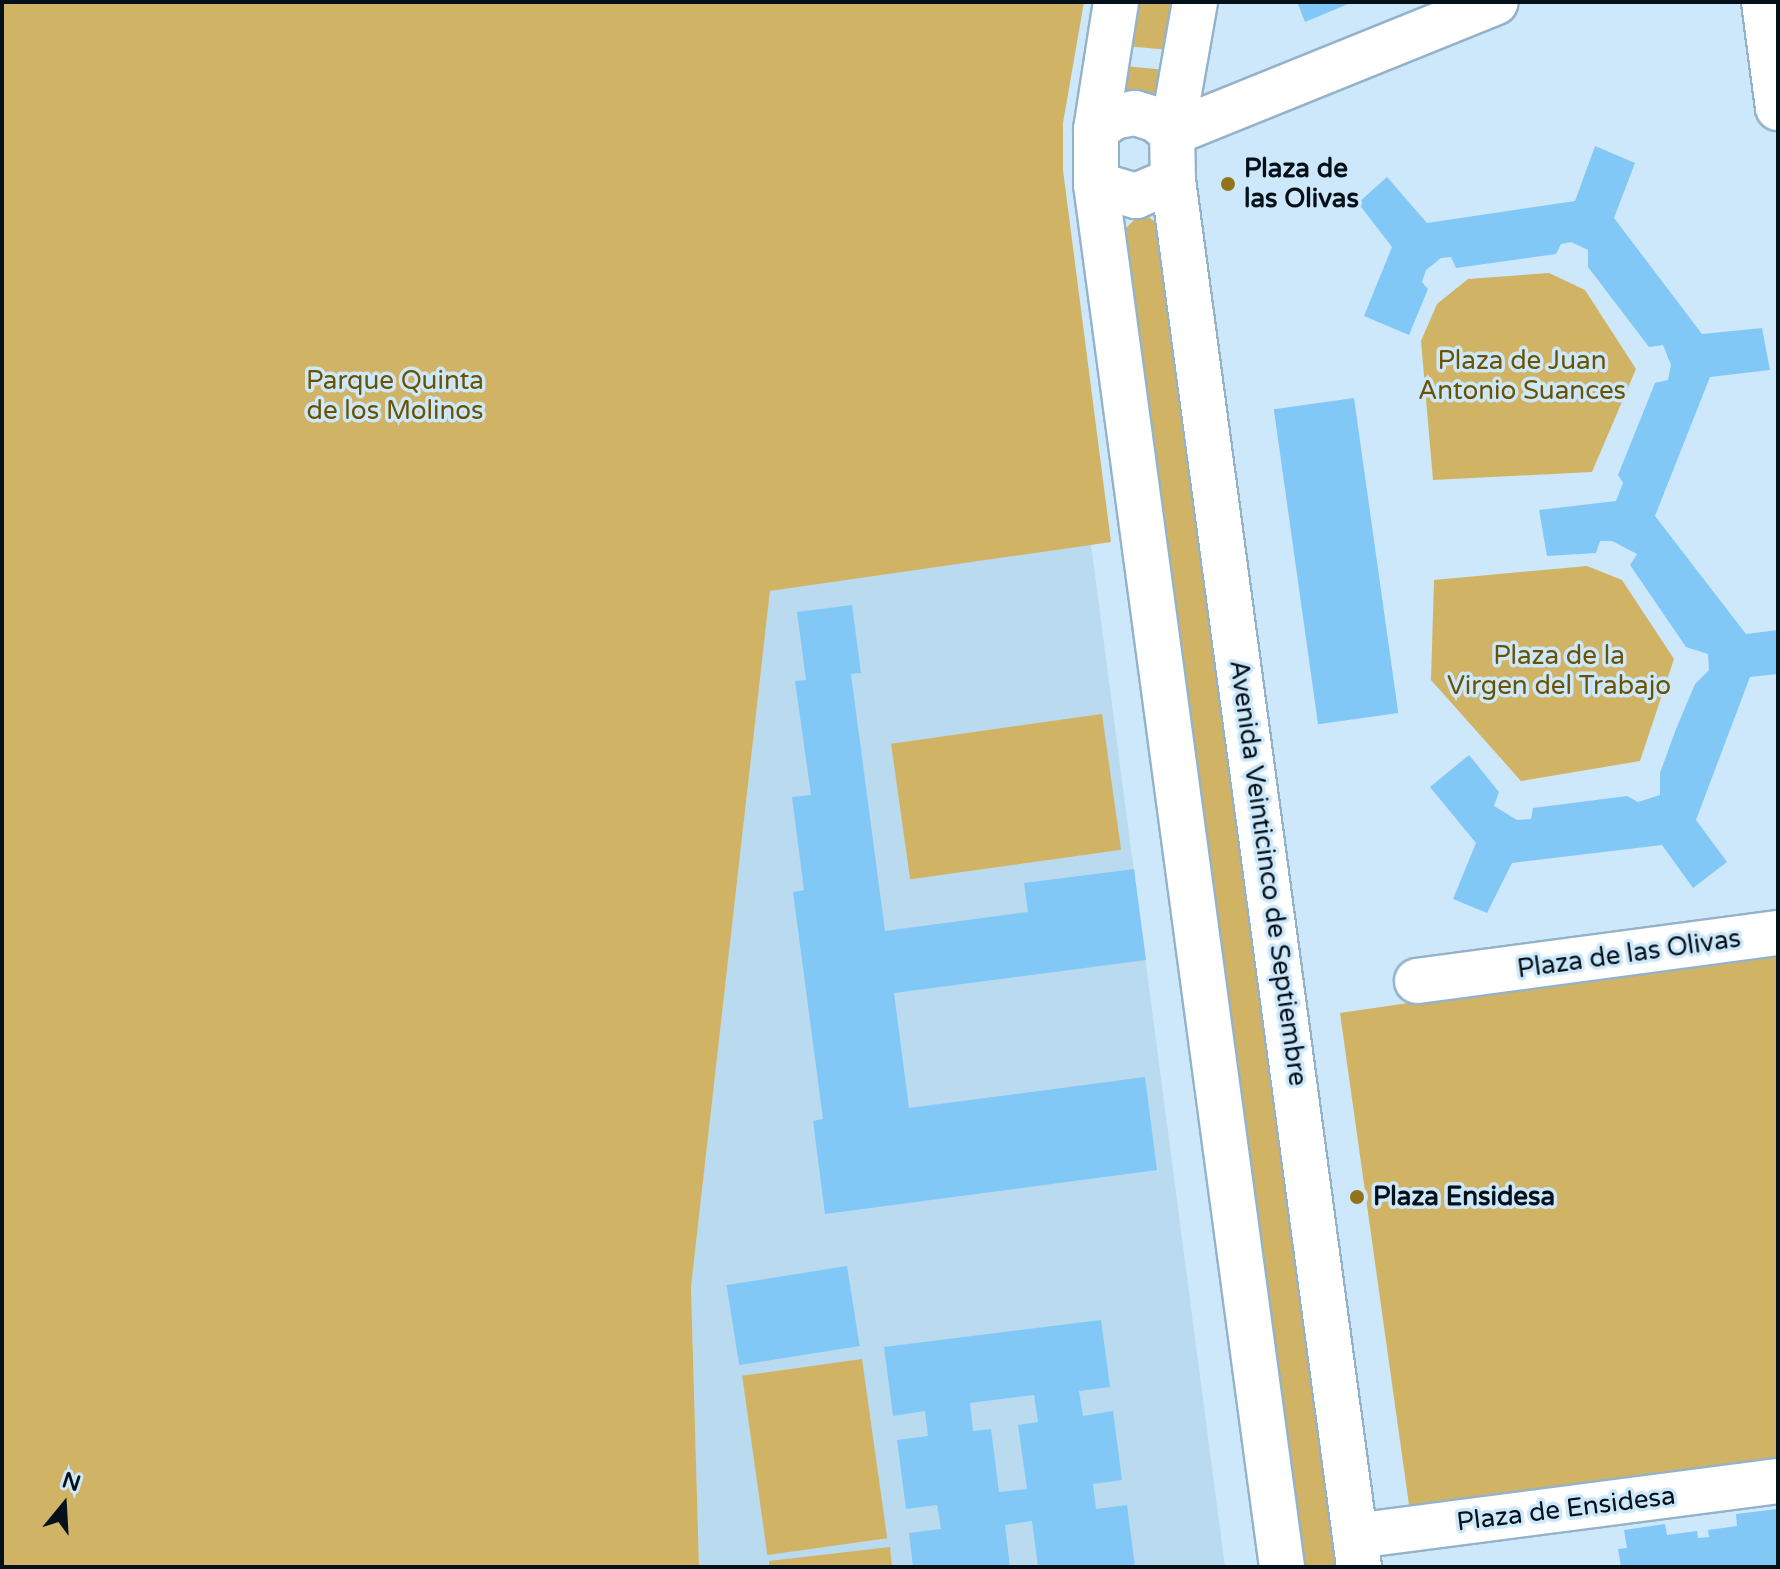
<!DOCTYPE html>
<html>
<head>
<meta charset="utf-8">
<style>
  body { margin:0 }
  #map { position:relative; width:1780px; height:1569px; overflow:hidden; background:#cee8fb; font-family:"Varela Round",sans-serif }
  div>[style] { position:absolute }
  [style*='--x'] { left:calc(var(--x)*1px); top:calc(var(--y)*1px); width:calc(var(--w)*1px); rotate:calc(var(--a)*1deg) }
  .built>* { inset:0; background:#badaef }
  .green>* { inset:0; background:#d0b365; transform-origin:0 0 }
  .building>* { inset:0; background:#82c8f7; transform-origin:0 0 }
  .roads { filter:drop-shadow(2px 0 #94b3ca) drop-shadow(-2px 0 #94b3ca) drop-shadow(0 2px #94b3ca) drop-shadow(0 -2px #94b3ca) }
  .minor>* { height:44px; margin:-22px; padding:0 22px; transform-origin:22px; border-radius:22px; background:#fff }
  .major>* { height:44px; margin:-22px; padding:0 22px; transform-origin:22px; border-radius:22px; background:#fff }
  .dots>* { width:22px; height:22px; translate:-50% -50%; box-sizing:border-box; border:4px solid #cee8fb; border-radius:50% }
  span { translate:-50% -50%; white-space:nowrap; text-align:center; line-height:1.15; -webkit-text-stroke:7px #cee8fb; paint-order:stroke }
  .poi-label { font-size:26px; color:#051118; font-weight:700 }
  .left { translate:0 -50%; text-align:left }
  .park-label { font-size:26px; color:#6a5203 }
  .street-label { font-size:26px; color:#051118 }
  .frame { position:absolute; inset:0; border:4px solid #051118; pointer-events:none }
  .north { position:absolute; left:24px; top:1465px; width:80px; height:80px; -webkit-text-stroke:6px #cee8fb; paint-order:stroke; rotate:18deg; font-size:22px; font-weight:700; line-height:32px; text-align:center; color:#051118 }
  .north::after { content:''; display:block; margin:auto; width:28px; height:36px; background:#051118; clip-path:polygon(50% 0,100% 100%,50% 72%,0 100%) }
</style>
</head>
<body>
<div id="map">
  <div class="built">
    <div style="clip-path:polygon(1091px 544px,1225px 1567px,699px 1567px,691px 1287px,770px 591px)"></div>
  </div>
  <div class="green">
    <div style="clip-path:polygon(2px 2px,1084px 2px,1063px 123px,1063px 170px,1111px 542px,770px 591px,691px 1287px,699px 1567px,2px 1567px)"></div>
    <div style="clip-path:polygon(1134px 2px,1178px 2px,1169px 50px,1126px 46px)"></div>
    <div style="clip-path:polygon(1124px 66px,1167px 70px,1164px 87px,1155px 96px,1128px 92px,1121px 79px)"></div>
    <div style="clip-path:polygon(1141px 213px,1158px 223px,1345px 1567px,1303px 1567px,1123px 231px)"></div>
    <div style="clip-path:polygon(1549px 273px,1585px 290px,1636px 369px,1592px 472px,1433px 480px,1421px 341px,1437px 304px,1468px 279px)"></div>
    <div style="clip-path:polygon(1587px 566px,1622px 580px,1674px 659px,1640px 761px,1521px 781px,1431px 680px,1434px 580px)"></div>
    <div style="left:1102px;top:714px;width:137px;height:213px;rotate:82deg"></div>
    <div style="clip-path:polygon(1778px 949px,1778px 1466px,1410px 1512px,1340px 1013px)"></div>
    <div style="left:862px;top:1359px;width:181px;height:121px;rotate:82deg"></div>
    <div style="clip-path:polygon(890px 1547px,892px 1567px,769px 1567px,769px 1561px)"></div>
  </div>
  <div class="building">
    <div style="clip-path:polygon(1297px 2px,1353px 2px,1305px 22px)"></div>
    <div style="clip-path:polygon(1595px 146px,1635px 163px,1614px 218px,1702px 334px,1762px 328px,1770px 370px,1710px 377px,1655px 516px,1746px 634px,1778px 630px,1778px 674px,1750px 677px,1696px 820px,1727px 862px,1693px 888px,1662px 845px,1512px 863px,1487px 913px,1453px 899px,1476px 843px,1430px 787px,1469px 755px,1499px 792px,1494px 806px,1517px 820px,1531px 819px,1533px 808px,1627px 796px,1638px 802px,1660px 795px,1660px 773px,1676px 729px,1695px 684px,1709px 670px,1708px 654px,1686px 647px,1630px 565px,1637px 554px,1612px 541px,1600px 541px,1596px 553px,1547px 556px,1539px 510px,1616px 501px,1623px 483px,1618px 475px,1655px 383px,1668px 380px,1671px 365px,1663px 345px,1649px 347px,1588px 267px,1588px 250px,1571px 242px,1561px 244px,1556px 254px,1456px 268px,1451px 257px,1441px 258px,1426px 270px,1422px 282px,1428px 289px,1409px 335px,1364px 316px,1392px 247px,1358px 203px,1387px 177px,1427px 223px,1575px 201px)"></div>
    <div style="left:1354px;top:398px;width:318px;height:81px;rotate:82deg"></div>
    <div style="clip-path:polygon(852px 605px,861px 673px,851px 674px,885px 931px,1028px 912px,1024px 883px,1134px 869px,1146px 960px,894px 993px,909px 1108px,1145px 1077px,1157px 1170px,825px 1214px,813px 1121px,823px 1119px,793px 892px,804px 890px,792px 797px,811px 795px,795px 681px,806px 680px,797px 612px)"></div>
    <div style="left:847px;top:1266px;width:81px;height:122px;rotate:81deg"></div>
    <div style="clip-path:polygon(evenodd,1101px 1320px,1110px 1387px,1079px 1391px,1083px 1416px,1113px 1411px,1122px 1480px,1093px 1484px,1096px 1509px,1127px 1505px,1135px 1567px,1038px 1567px,1032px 1521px,1005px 1525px,1010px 1567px,913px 1567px,909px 1533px,941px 1529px,937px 1505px,906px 1509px,897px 1440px,928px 1436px,925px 1411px,893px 1416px,884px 1347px,1101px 1320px,1034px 1395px,1038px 1422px,1018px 1425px,1027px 1489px,999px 1492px,991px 1429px,973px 1431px,970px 1403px,1034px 1395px)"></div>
    <div style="clip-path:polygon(1777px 1509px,1778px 1567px,1621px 1567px,1618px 1549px,1627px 1548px,1624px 1530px,1665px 1524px,1667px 1535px,1697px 1531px,1698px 1538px,1709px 1537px,1708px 1530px,1737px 1526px,1736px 1514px)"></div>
  </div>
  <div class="roads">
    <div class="minor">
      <div style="--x:1764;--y:2;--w:107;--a:82.5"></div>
      <div style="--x:1172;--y:133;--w:349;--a:-22"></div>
      <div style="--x:1417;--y:981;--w:364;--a:-7.6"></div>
      <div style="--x:1355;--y:1536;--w:427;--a:-7.4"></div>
    </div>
    <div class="major">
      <div style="--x:1116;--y:2;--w:130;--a:98.9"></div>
      <div style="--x:1096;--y:130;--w:54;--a:90"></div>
      <div style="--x:1096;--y:184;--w:1395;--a:82.34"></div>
      <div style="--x:1195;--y:2;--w:133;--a:100"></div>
      <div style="--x:1172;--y:133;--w:47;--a:88.8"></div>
      <div style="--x:1173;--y:180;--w:1399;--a:82.36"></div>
      <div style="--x:1096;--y:130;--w:22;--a:-36"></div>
      <div style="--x:1114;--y:117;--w:21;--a:-11"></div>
      <div style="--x:1135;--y:113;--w:21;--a:17"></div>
      <div style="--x:1155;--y:119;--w:22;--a:39"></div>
      <div style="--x:1096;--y:184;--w:42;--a:16.7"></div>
      <div style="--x:1136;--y:196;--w:40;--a:-23.4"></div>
    </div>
  </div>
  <div class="dots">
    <div style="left:1228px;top:184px;background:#917419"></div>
    <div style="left:1357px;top:1197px;background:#917419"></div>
  </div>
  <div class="poi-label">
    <span class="left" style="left:1244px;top:184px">Plaza de<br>las Olivas</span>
    <span class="left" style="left:1373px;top:1197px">Plaza Ensidesa</span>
  </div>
  <div class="park-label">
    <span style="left:1522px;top:376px">Plaza de Juan<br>Antonio Suances</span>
    <span style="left:395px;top:396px">Parque Quinta<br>de los Molinos</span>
    <span style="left:1559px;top:671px">Plaza de la<br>Virgen del Trabajo</span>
  </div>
  <div class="street-label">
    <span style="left:1268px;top:873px;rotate:82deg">Avenida Veinticinco de Septiembre</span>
    <span style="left:1629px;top:954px;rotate:-8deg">Plaza de las Olivas</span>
    <span style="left:1566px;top:1509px;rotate:-7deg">Plaza de Ensidesa</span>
  </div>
  <div class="frame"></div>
  <div class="north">N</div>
</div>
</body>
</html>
